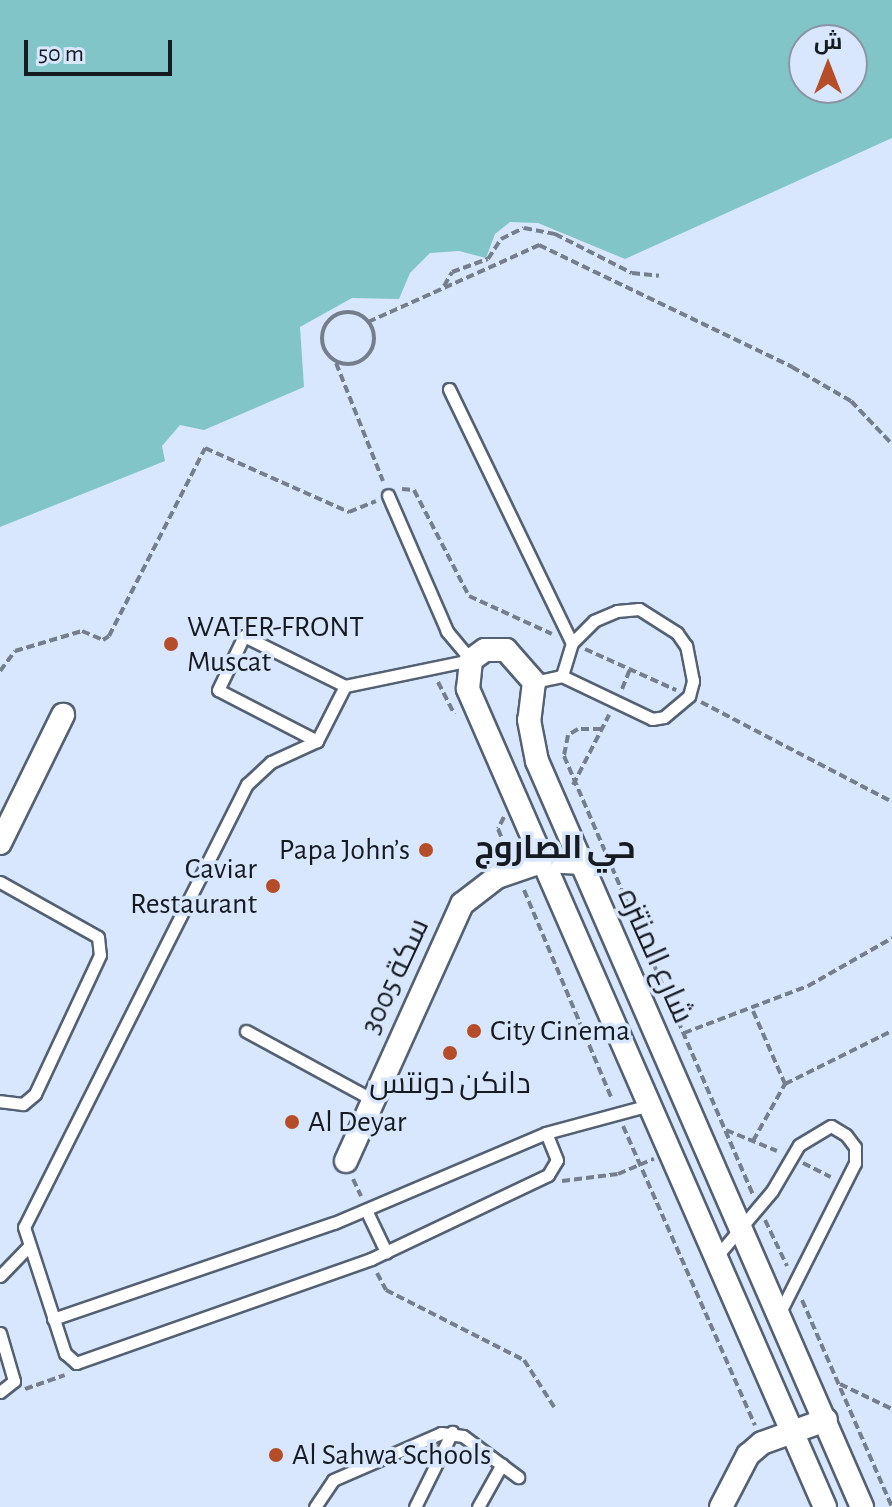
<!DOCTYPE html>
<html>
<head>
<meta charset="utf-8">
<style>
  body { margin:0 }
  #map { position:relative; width:892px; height:1507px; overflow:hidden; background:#d8e7fd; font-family:"Alegreya Sans",Cairo,sans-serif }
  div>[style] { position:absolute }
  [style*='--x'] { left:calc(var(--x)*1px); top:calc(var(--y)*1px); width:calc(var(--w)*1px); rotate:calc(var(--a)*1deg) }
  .water>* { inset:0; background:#82c5c8 }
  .path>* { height:4px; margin-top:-2px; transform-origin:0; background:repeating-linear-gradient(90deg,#747e8d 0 8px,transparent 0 12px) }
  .path>.ring { margin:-2px; padding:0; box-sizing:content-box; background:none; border:4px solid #747e8d; border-radius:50% }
  .roads { filter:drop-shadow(2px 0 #546173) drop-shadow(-2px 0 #546173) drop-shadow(0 2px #546173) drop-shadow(0 -2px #546173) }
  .lane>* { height:11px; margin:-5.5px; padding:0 5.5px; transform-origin:5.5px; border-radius:5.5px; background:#fff }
  .street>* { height:22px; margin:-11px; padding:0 11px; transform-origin:11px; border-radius:11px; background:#fff }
  .dots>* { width:22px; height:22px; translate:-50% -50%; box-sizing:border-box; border:4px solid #d8e7fd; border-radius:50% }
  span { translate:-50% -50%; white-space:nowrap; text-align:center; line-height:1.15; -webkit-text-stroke:7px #d8e7fd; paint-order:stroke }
  .poi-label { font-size:30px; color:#161b22 }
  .left { translate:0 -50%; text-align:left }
  .right { translate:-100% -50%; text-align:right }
  .street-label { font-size:30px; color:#161b22 }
  .neighbourhood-label { font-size:32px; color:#161b22; font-weight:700 }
  .north { position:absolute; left:788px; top:24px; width:80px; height:80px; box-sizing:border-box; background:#d8e7fd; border:2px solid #8a95a5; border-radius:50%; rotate:0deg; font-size:22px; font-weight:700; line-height:32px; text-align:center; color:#161b22 }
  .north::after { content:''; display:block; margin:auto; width:28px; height:36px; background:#b54e28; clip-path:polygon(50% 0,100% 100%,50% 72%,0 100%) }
  .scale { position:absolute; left:24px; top:40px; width:148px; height:36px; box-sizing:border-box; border:4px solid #161b22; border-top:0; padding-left:10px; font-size:24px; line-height:28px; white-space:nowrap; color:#161b22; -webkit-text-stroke:6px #d8e7fd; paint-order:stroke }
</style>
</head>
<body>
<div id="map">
  <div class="water">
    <div style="clip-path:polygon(evenodd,0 0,892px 0,892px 138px,625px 259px,538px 223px,510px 222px,495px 234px,486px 258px,459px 251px,430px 253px,410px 273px,399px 299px,352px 298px,300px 327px,304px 387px,204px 430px,180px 425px,162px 446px,165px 461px,0 527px,0 0,804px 40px,852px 40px,852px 88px,804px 88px,804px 40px)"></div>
  </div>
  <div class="path">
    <div style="--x:444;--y:286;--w:16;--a:-60"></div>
    <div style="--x:452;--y:272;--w:38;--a:-20"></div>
    <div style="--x:488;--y:259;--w:24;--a:-57"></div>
    <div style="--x:501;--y:239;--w:25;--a:-26"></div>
    <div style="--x:524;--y:228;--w:32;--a:11"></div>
    <div style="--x:555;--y:234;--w:86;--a:26.9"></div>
    <div style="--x:632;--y:273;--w:27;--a:6"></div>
    <div class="ring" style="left:322px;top:312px;width:48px;height:48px"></div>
    <div style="--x:368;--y:322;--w:188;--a:-24.2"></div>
    <div style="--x:539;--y:245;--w:281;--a:25.7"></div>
    <div style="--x:792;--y:367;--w:68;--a:30"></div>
    <div style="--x:851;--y:401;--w:59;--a:46.4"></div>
    <div style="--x:336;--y:363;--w:127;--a:68.3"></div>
    <div style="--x:402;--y:489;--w:12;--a:5"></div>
    <div style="--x:414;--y:490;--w:119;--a:62.6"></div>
    <div style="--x:469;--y:596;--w:91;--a:24.6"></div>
    <div style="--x:585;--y:649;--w:100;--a:24.3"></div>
    <div style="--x:0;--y:671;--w:25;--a:-53"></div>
    <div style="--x:15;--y:651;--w:70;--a:-16.6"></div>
    <div style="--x:82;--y:631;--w:23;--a:23"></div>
    <div style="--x:103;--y:640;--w:7;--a:-34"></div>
    <div style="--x:109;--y:636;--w:211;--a:-62.9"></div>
    <div style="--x:205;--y:448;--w:158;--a:24"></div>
    <div style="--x:349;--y:512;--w:29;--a:-22"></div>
    <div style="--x:438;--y:682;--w:36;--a:63"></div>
    <div style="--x:622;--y:689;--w:22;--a:-68"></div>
    <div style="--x:701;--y:702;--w:216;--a:27.6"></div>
    <div style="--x:601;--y:729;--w:23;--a:180"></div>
    <div style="--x:578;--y:729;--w:12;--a:149"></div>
    <div style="--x:568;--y:735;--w:21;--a:101"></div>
    <div style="--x:564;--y:756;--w:477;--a:66.7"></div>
    <div style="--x:573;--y:785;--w:79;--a:-62.8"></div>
    <div style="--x:504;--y:817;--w:13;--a:117"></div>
    <div style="--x:498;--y:829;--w:25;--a:67"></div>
    <div style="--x:524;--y:890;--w:227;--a:67.2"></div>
    <div style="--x:753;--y:1011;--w:80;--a:66.3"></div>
    <div style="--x:684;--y:1033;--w:133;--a:-20.8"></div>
    <div style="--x:808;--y:986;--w:97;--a:-29.7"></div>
    <div style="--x:623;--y:1126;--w:327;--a:66.2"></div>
    <div style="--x:726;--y:1130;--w:55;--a:22.4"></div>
    <div style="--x:753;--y:1141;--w:65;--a:-60.7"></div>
    <div style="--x:785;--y:1084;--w:119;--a:-26.4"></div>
    <div style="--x:803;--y:1163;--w:31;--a:27"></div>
    <div style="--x:353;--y:1179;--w:19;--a:65"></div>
    <div style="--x:562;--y:1181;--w:56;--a:-7.1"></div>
    <div style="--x:618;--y:1174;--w:39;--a:-23"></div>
    <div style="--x:765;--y:1220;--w:51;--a:64.4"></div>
    <div style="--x:377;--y:1273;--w:19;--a:62"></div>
    <div style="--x:386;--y:1290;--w:155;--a:26.9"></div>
    <div style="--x:524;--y:1360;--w:56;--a:57.4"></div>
    <div style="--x:802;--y:1300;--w:226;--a:66.5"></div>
    <div style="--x:840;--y:1384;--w:58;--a:25.7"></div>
    <div style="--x:25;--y:1389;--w:42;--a:-19.3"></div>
  </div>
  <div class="roads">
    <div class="lane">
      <div style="--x:449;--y:389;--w:282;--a:64.2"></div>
      <div style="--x:572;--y:643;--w:34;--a:107"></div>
      <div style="--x:562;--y:676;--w:29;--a:168"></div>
      <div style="--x:562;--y:676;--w:100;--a:25.5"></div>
      <div style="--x:652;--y:719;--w:12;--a:-9"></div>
      <div style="--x:664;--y:717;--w:33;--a:-40"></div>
      <div style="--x:689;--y:696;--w:16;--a:-75"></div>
      <div style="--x:693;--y:681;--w:36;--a:-101"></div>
      <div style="--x:686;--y:646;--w:16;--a:-125"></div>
      <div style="--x:677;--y:633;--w:45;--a:-147.7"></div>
      <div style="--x:639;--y:609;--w:22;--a:175"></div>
      <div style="--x:617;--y:611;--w:25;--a:157"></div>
      <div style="--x:594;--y:621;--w:31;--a:135"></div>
      <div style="--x:345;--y:686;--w:62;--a:117"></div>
      <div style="--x:317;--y:741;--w:111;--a:-152.7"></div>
      <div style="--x:218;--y:690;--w:60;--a:-64.3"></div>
      <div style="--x:244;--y:636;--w:113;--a:26.3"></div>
      <div style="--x:345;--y:686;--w:129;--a:-11.7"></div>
      <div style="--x:471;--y:660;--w:38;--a:-130"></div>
      <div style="--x:447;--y:631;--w:148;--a:-113.5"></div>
      <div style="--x:317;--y:741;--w:51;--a:155.5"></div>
      <div style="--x:271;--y:762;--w:33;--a:137"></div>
      <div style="--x:247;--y:784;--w:496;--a:116.7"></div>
      <div style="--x:24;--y:1227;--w:133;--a:72"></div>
      <div style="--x:65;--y:1353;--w:15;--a:42"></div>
      <div style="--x:76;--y:1363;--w:313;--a:-19.4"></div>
      <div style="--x:371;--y:1259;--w:196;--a:-25.4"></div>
      <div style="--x:548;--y:1175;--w:17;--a:-59"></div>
      <div style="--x:557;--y:1160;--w:29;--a:-112"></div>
      <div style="--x:0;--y:882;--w:112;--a:29.3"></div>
      <div style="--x:98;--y:937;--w:18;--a:84"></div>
      <div style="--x:100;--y:955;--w:153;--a:115.1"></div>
      <div style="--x:35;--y:1094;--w:16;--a:140"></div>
      <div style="--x:23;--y:1104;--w:23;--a:-173"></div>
      <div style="--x:246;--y:1031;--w:142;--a:28.5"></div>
      <div style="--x:366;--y:1210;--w:47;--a:64.5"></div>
      <div style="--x:717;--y:1256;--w:85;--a:-49.8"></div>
      <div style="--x:772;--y:1191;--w:53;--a:-59.6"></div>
      <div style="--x:799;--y:1145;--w:37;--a:-31"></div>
      <div style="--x:831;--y:1126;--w:17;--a:31"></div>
      <div style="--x:846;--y:1135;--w:15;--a:53"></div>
      <div style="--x:855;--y:1147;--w:16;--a:90"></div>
      <div style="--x:855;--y:1163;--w:169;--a:116.7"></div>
      <div style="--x:0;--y:1276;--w:40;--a:-46"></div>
      <div style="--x:53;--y:1319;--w:297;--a:-18.9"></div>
      <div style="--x:334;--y:1223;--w:230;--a:-23"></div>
      <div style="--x:546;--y:1133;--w:108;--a:-15.1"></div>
      <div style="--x:0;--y:1333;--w:50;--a:73.7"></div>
      <div style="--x:14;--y:1381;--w:18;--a:142"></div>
      <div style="--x:315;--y:1507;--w:32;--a:-56"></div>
      <div style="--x:333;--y:1480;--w:118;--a:-23.5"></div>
      <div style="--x:441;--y:1433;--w:22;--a:8"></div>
      <div style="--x:463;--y:1436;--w:69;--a:36.7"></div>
      <div style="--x:415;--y:1507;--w:84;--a:-63.7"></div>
      <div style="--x:478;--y:1507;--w:49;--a:-60.8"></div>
    </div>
    <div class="street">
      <div style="--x:0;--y:843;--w:143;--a:-63.8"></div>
      <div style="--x:346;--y:1161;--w:282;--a:-65.7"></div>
      <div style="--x:462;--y:904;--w:44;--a:-37.6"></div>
      <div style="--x:497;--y:877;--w:50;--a:-18.8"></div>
      <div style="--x:544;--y:861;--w:38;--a:3"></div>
      <div style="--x:721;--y:1507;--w:59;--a:-62.6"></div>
      <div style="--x:748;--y:1455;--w:18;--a:-41"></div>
      <div style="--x:762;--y:1443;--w:68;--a:-19.8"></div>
      <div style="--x:825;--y:1507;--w:893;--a:-113.58"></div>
      <div style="--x:468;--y:689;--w:29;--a:-84"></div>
      <div style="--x:471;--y:660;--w:17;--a:-36"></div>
      <div style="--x:485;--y:650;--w:21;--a:0"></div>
      <div style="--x:506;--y:650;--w:43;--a:48.8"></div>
      <div style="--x:534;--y:682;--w:38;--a:97"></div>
      <div style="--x:529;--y:720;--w:42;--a:79"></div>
      <div style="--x:537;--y:761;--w:814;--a:66.46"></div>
    </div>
  </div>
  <div class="dots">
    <div style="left:171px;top:644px;background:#b54e28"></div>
    <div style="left:426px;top:850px;background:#b54e28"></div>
    <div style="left:273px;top:886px;background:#b54e28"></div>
    <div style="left:474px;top:1031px;background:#b54e28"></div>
    <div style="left:450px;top:1053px;background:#b54e28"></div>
    <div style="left:292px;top:1122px;background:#b54e28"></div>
    <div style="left:276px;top:1455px;background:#b54e28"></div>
  </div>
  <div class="poi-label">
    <span class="left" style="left:187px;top:644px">WATER-FRONT<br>Muscat</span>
    <span class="right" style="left:410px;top:850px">Papa John’s</span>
    <span class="right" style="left:257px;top:886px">Caviar<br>Restaurant</span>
    <span class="left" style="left:490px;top:1031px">City Cinema</span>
    <span style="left:450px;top:1084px">دانكن دونتس</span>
    <span class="left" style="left:308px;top:1122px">Al Deyar</span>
    <span class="left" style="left:292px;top:1455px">Al Sahwa Schools</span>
  </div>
  <div class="street-label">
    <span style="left:655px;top:956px;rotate:66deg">شارع المنتزه</span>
    <span style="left:395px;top:976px;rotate:-65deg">سكة 3005</span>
  </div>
  <div class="neighbourhood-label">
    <span style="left:555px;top:848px">حي الصاروج</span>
  </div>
  <div class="north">ش</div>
  <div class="scale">50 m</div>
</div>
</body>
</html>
